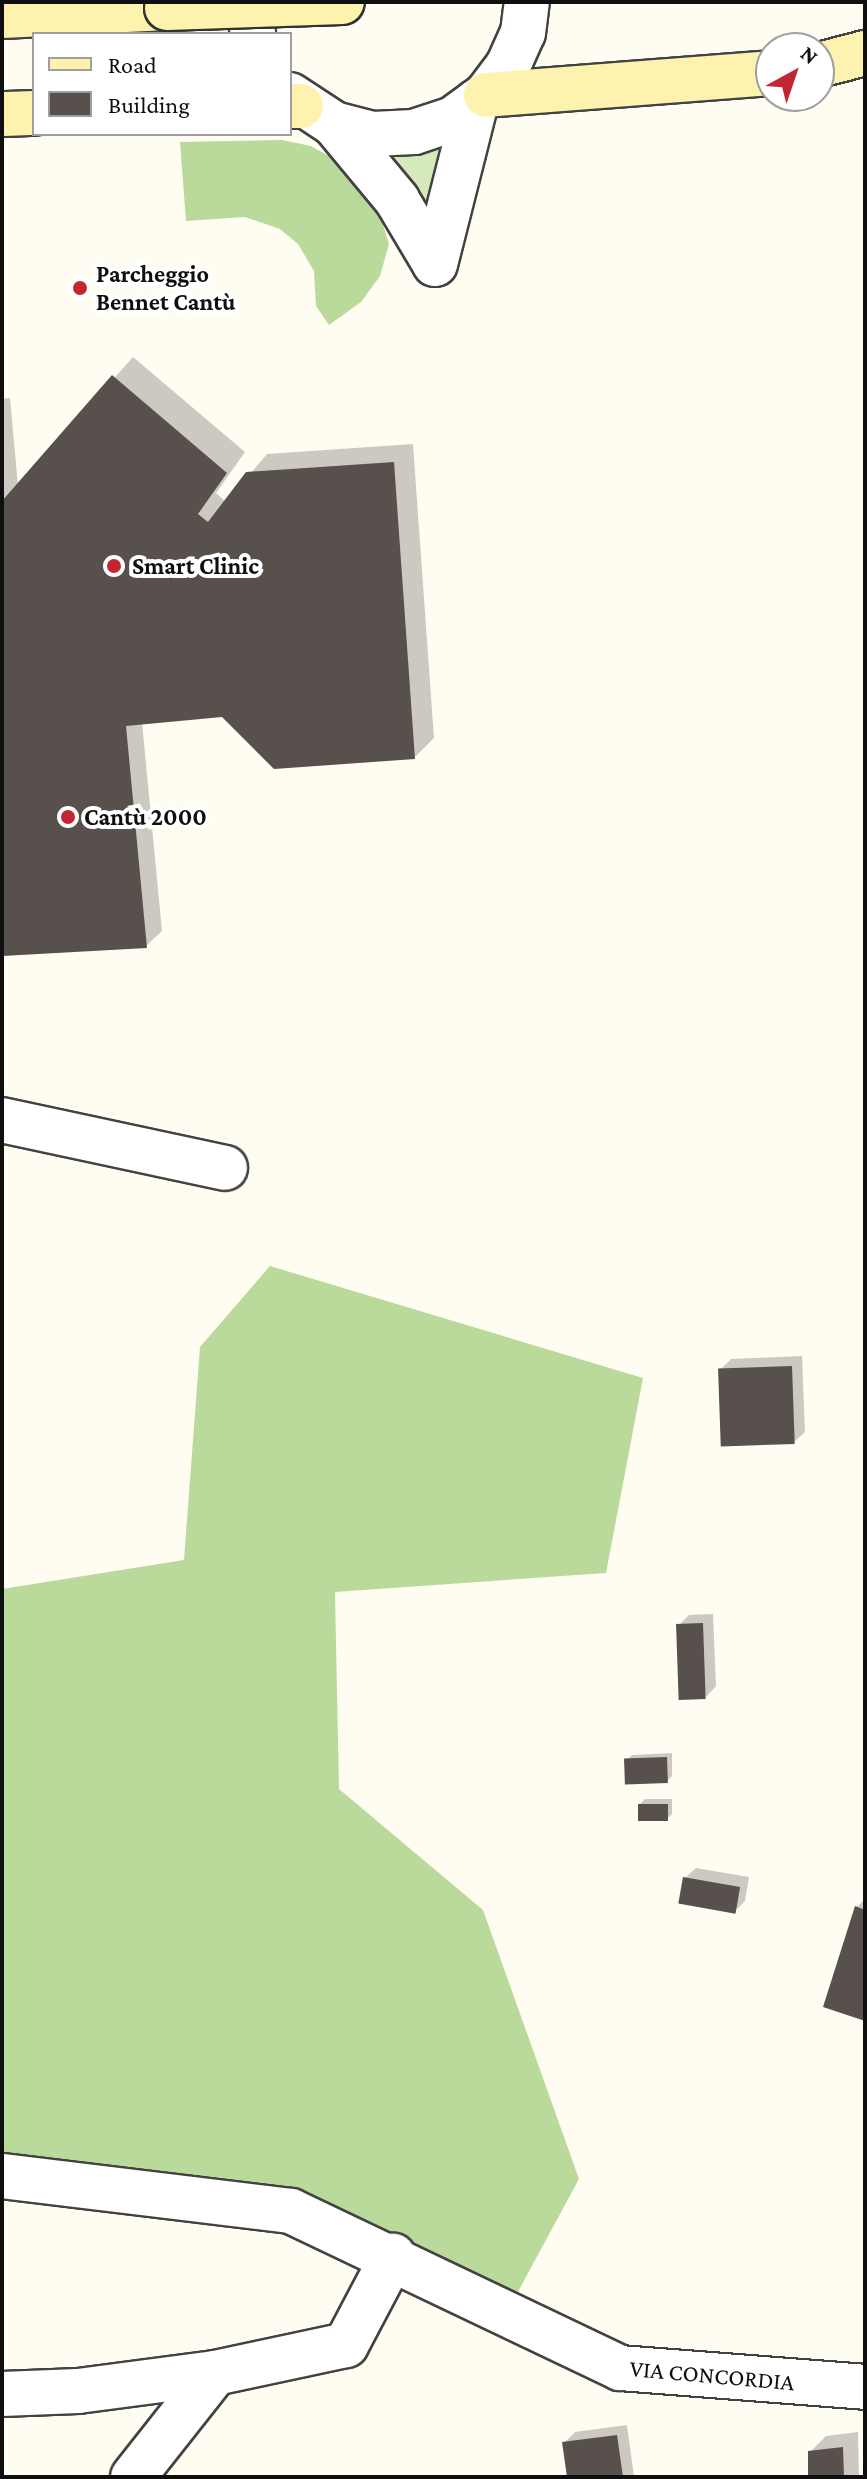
<!DOCTYPE html>
<html>
<head>
<meta charset="utf-8">
<style>
  body { margin:0 }
  #map { position:relative; width:867px; height:2479px; overflow:hidden; background:#fffcf2; font-family:"Crimson Pro",serif }
  div>[style] { position:absolute }
  [style*='--x'] { left:calc(var(--x)*1px); top:calc(var(--y)*1px); width:calc(var(--w)*1px); rotate:calc(var(--a)*1deg) }
  .green>* { inset:0; background:#d5eabb }
  .forest>* { inset:0; background:#b9da9a }
  .shadow>* { inset:0; background:#0003 }
  .building>* { inset:0; background:#58504c; transform-origin:0 0 }
  .roads { filter:drop-shadow(2px 0 #424242) drop-shadow(-2px 0 #424242) drop-shadow(0 2px #424242) drop-shadow(0 -2px #424242) }
  .minor>* { height:44px; margin:-22px; padding:0 22px; transform-origin:22px; border-radius:22px; background:#fff }
  .secondary>* { height:44px; margin:-22px; padding:0 22px; transform-origin:22px; border-radius:22px; background:#fef3ae }
  .bridges { filter:drop-shadow(2px 0 #313131) drop-shadow(-2px 0 #313131) drop-shadow(0 2px #313131) drop-shadow(0 -2px #313131) }
  .secondary-bridge>* { height:44px; margin:-22px; padding:0 22px; transform-origin:22px; border-radius:22px; background:#fef3ae }
  .dots>* { width:22px; height:22px; translate:-50% -50%; box-sizing:border-box; border:4px solid #fff; border-radius:50% }
  span { translate:-50% -50%; white-space:nowrap; text-align:center; line-height:1.15; -webkit-text-stroke:8px #fff; paint-order:stroke }
  .poi-label { font-size:24px; color:#0f0f0f; font-weight:700 }
  .left { translate:0 -50%; text-align:left }
  .street-label { font-size:24px; color:#0f0f0f }
  .frame { position:absolute; inset:0; border:4px solid #0f0f0f; pointer-events:none }
  .legend { position:absolute; left:32px; top:32px; width:260px; height:104px; box-sizing:border-box; background:#fff; border:2px solid #9f9f9f; margin:0; padding:10px 14px; list-style:none; font-size:24px; color:#0f0f0f }
  .legend li { display:flex; align-items:center; gap:16px; height:40px }
  .legend b { width:40px; border:2px solid #9f9f9f }
  .north { position:absolute; left:755px; top:32px; width:80px; height:80px; box-sizing:border-box; background:#fff; border:2px solid #9f9f9f; border-radius:50%; rotate:40deg; font-size:22px; font-weight:700; line-height:32px; text-align:center; color:#0f0f0f }
  .north::after { content:''; display:block; margin:auto; width:28px; height:36px; background:#c02733; clip-path:polygon(50% 0,100% 100%,50% 72%,0 100%) }
</style>
</head>
<body>
<div id="map">
  <div class="green">
    <div style="clip-path:polygon(439px 137px,430px 225px,377px 142px)"></div>
  </div>
  <div class="forest">
    <div style="clip-path:polygon(282px 140px,311px 146px,341px 163px,375px 200px,389px 244px,380px 276px,361px 302px,329px 325px,316px 306px,314px 271px,298px 244px,280px 229px,245px 217px,186px 221px,180px 142px)"></div>
    <div style="clip-path:polygon(270px 1266px,643px 1378px,606px 1573px,335px 1592px,339px 1789px,483px 1910px,579px 2179px,507px 2312px,291px 2211px,2px 2176px,2px 1589px,184px 1560px,200px 1347px)"></div>
  </div>
  <div class="shadow">
    <div style="clip-path:polygon(133px 357px,245px 452px,216px 493px,226px 502px,267px 454px,413px 444px,434px 738px,414px 758px,223px 715px,142px 722px,162px 931px,146px 946px,2px 956px,2px 399px,10px 398px,18px 486px)"></div>
    <div style="clip-path:polygon(802px 1356px,805px 1432px,794px 1442px,720px 1370px,731px 1359px)"></div>
    <div style="clip-path:polygon(713px 1614px,716px 1686px,706px 1697px,678px 1626px,689px 1615px)"></div>
    <div style="clip-path:polygon(672px 1753px,672px 1776px,667px 1781px,627px 1760px,632px 1755px)"></div>
    <div style="clip-path:polygon(645px 1799px,672px 1799px,672px 1814px,667px 1819px,640px 1804px)"></div>
    <div style="clip-path:polygon(696px 1868px,749px 1877px,745px 1901px,734px 1912px,685px 1878px)"></div>
    <div style="clip-path:polygon(865px 1899px,865px 2018px,856px 1908px)"></div>
    <div style="clip-path:polygon(627px 2425px,634px 2477px,569px 2477px,564px 2443px,575px 2432px)"></div>
    <div style="clip-path:polygon(858px 2432px,859px 2477px,810px 2477px,810px 2452px,826px 2436px)"></div>
  </div>
  <div class="building">
    <div style="clip-path:polygon(112px 375px,227px 473px,198px 514px,208px 522px,246px 472px,394px 462px,415px 759px,274px 769px,222px 717px,126px 726px,147px 948px,2px 956px,2px 501px)"></div>
    <div style="left:792px;top:1366px;width:78px;height:74px;rotate:88deg"></div>
    <div style="left:703px;top:1623px;width:76px;height:27px;rotate:88deg"></div>
    <div style="left:667px;top:1757px;width:26px;height:43px;rotate:88deg"></div>
    <div style="left:638px;top:1804px;width:30px;height:17px"></div>
    <div style="left:683px;top:1877px;width:58px;height:27px;rotate:10deg"></div>
    <div style="clip-path:polygon(855px 1906px,865px 1910px,865px 2021px,823px 2007px)"></div>
    <div style="clip-path:polygon(617px 2435px,623px 2477px,567px 2477px,562px 2442px)"></div>
    <div style="clip-path:polygon(843px 2447px,844px 2477px,808px 2477px,808px 2451px)"></div>
  </div>
  <div class="roads">
    <div class="minor">
      <div style="--x:247;--y:2;--w:33;--a:79"></div>
      <div style="--x:290;--y:95;--w:53;--a:33.4"></div>
      <div style="--x:334;--y:124;--w:40;--a:14.4"></div>
      <div style="--x:373;--y:134;--w:41;--a:-2.8"></div>
      <div style="--x:414;--y:132;--w:41;--a:-18.4"></div>
      <div style="--x:453;--y:119;--w:41;--a:-36"></div>
      <div style="--x:486;--y:95;--w:36;--a:-53"></div>
      <div style="--x:508;--y:66;--w:36;--a:-66"></div>
      <div style="--x:523;--y:33;--w:31;--a:-83"></div>
      <div style="--x:334;--y:124;--w:99;--a:50.3"></div>
      <div style="--x:397;--y:200;--w:74;--a:59.3"></div>
      <div style="--x:435;--y:264;--w:167;--a:-75.8"></div>
      <div style="--x:2;--y:1120;--w:228;--a:12.1"></div>
      <div style="--x:2;--y:2176;--w:291;--a:6.9"></div>
      <div style="--x:291;--y:2211;--w:365;--a:25.5"></div>
      <div style="--x:620;--y:2368;--w:246;--a:4.4"></div>
      <div style="--x:2;--y:2394;--w:76;--a:-2.3"></div>
      <div style="--x:78;--y:2391;--w:138;--a:-7.5"></div>
      <div style="--x:215;--y:2373;--w:134;--a:-12.1"></div>
      <div style="--x:346;--y:2345;--w:101;--a:-62.2"></div>
      <div style="--x:133;--y:2477;--w:132;--a:-51.7"></div>
    </div>
    <div class="secondary">
      <div style="--x:2;--y:16;--w:165;--a:-2.8"></div>
      <div style="--x:819;--y:65;--w:48;--a:-14.6"></div>
      <div style="--x:486;--y:95;--w:286;--a:-4.4"></div>
      <div style="--x:290;--y:106;--w:11;--a:0"></div>
      <div style="--x:2;--y:114;--w:32;--a:-2"></div>
    </div>
  </div>
  <div class="bridges">
    <div class="secondary-bridge">
      <div style="--x:167;--y:8;--w:175;--a:-2"></div>
    </div>
  </div>
  <div class="dots">
    <div style="left:80px;top:288px;background:#c02733"></div>
    <div style="left:114px;top:566px;background:#c02733"></div>
    <div style="left:68px;top:817px;background:#c02733"></div>
  </div>
  <div class="poi-label">
    <span class="left" style="left:96px;top:288px">Parcheggio<br>Bennet Cantù</span>
    <span class="left" style="left:132px;top:566px">Smart Clinic</span>
    <span class="left" style="left:84px;top:817px">Cantù 2000</span>
  </div>
  <div class="street-label">
    <span style="left:712px;top:2375px;rotate:5deg">VIA CONCORDIA</span>
  </div>
  <div class="frame"></div>
  <ul class="legend">
  <li><b style="height:10px;background:#fef3ae"></b>Road</li>
  <li><b style="height:22px;background:#58504c"></b>Building</li>
  </ul>
  <div class="north">N</div>
</div>
</body>
</html>
